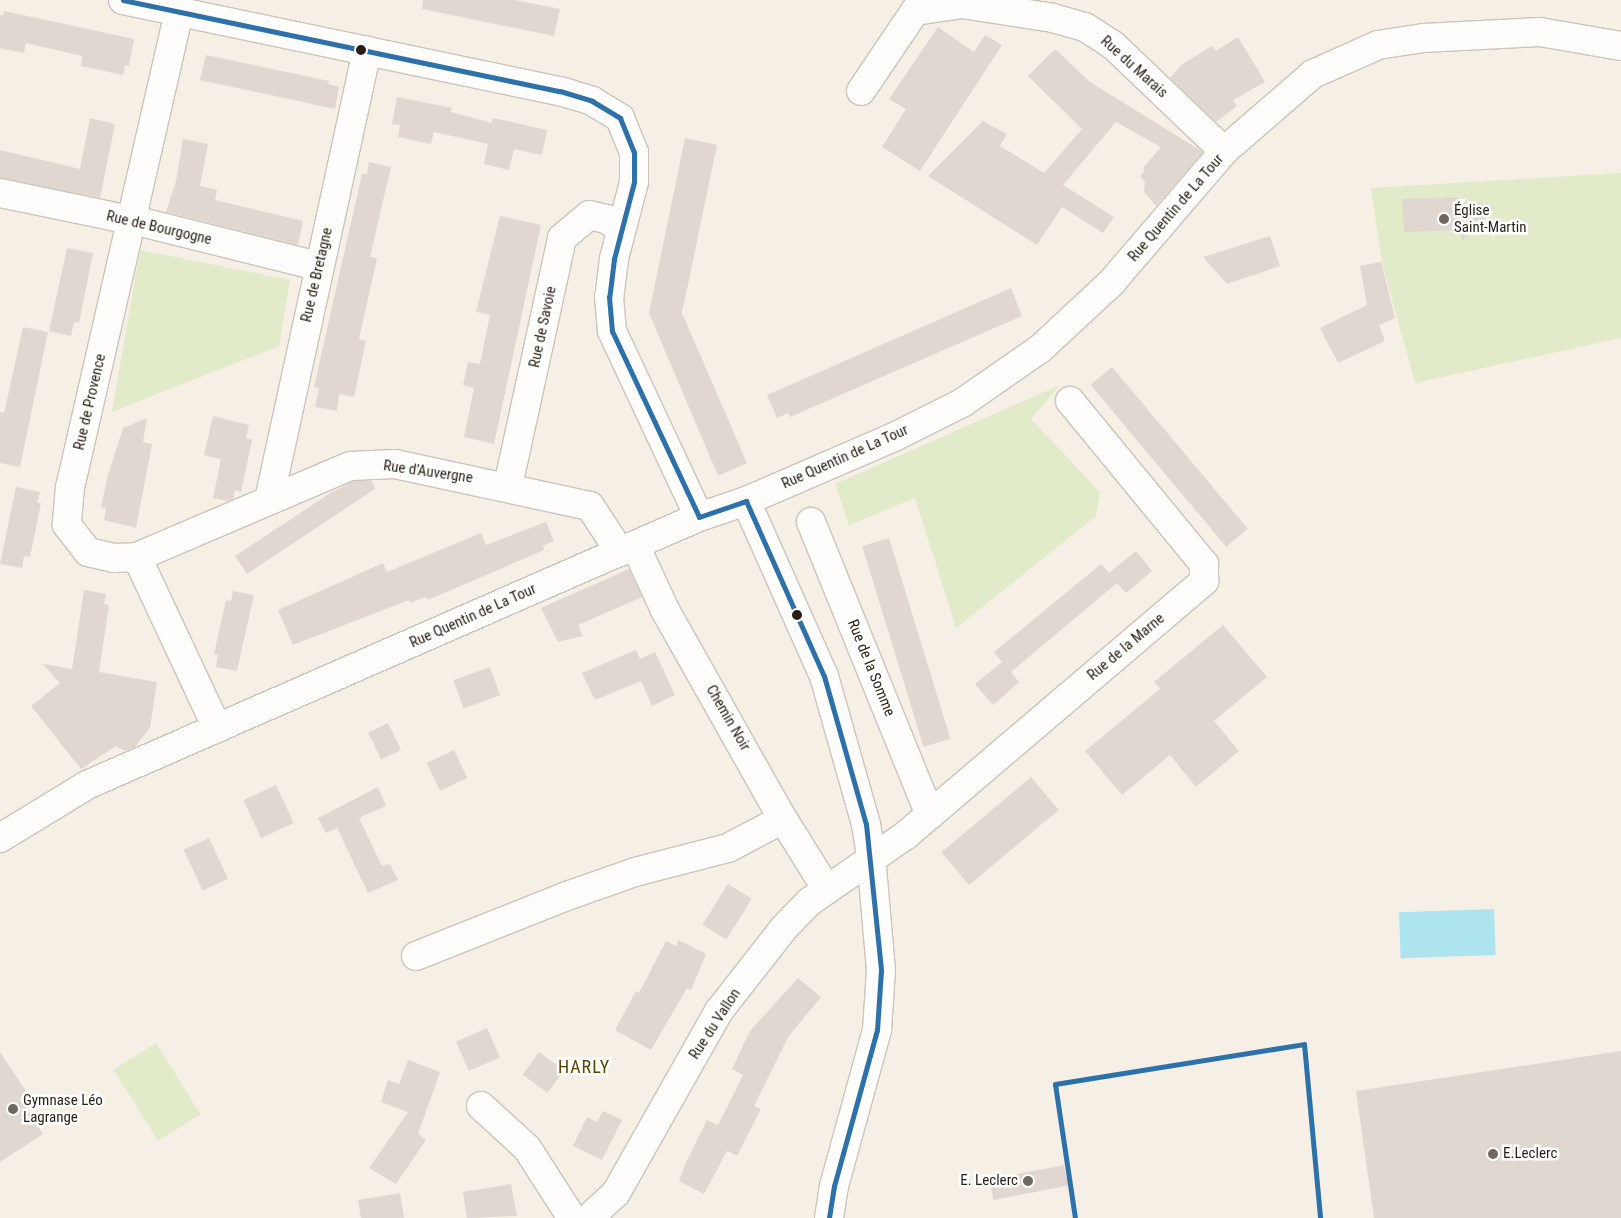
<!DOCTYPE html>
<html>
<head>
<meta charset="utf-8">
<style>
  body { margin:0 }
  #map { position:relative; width:1621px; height:1218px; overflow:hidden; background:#f6efe6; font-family:"Roboto Condensed",sans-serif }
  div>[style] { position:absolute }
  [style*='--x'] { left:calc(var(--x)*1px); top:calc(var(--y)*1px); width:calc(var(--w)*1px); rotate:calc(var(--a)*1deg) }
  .green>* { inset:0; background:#e1eac9; transform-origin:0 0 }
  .water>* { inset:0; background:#ade4ee; transform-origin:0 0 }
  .building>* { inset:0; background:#e1d7d1; transform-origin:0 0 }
  .roads { filter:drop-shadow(1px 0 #cbc4bb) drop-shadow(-1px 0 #cbc4bb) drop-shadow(0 1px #cbc4bb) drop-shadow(0 -1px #cbc4bb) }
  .minor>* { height:28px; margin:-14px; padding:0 14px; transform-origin:14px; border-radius:14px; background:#fefdfb }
  .bus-1>* { height:5px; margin:-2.5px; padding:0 2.5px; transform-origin:2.5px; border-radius:2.5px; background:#2d71aa }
  .dots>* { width:14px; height:14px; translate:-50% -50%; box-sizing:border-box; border:2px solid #fff; border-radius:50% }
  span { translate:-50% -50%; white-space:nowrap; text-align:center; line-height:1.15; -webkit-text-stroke:5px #fff; paint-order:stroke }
  .street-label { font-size:15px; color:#271f15 }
  .poi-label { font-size:15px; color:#271f15 }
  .left { translate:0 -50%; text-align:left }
  .right { translate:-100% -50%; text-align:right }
  .quarter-label { font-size:18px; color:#594503; letter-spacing:1px }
</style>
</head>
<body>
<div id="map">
  <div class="green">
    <div style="clip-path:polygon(1621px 173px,1621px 338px,1415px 383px,1382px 263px,1371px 188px)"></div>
    <div style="clip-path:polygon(140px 250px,290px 280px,279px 346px,112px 412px)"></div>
    <div style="clip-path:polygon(1060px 385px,1031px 419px,1100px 492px,1096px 516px,956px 628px,915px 498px,849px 525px,835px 484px)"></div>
    <div style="left:156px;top:1043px;width:84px;height:50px;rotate:58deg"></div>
  </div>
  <div class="water">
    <div style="left:1494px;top:909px;width:46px;height:95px;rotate:88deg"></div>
  </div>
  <div class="building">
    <div style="clip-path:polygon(423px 0,515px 0,560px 9px,554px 36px,422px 9px)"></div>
    <div style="clip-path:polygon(4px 11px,134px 39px,129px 66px,125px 65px,123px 75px,81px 66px,82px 56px,26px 43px,24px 53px,0 48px,0 15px,3px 15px)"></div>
    <div style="clip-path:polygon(938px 27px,974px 52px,985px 35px,1002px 45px,920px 171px,882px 147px,906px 109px,889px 99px)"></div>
    <div style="clip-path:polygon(1238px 37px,1265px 82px,1233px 100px,1237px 106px,1216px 122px,1170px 78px,1181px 65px,1212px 46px,1216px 51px)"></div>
    <div style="clip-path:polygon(1055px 49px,1090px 82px,1203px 152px,1156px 206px,1144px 192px,1145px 182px,1140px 177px,1145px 170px,1143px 168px,1161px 147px,1116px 122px,1063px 185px,1114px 217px,1103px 233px,1062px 207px,1037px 245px,928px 176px,983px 121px,1007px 134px,1000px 146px,1044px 173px,1082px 129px,1028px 76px)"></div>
    <div style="clip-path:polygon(206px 55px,329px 81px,328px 84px,339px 87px,335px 109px,200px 80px)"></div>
    <div style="clip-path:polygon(397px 97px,452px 108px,451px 112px,492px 123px,493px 118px,547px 130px,542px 155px,514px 149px,509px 170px,484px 164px,488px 144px,434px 132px,431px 144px,398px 137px,400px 125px,392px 124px)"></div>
    <div style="clip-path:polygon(90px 118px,115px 124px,100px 198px,0 178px,0 150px,80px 169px)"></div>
    <div style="clip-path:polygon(685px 138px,717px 145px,682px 313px,747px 463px,718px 476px,649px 313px)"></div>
    <div style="clip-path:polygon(183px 139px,208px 144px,200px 186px,217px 190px,215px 200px,303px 221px,298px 245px,166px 212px,176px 181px)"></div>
    <div style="clip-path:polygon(369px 162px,391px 167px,370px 257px,377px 258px,359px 339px,366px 341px,354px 397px,339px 394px,337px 411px,315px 407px,319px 388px,314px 387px,362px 174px,367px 174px)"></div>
    <div style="clip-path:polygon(1458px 197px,1459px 203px,1479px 203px,1495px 208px,1462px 241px,1460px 230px,1404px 232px,1402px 199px)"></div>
    <div style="clip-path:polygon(500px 216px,541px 225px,494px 444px,464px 437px,474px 388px,463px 385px,468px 362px,480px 364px,490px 315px,476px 312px)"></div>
    <div style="clip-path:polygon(1270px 236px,1280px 266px,1227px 284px,1203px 257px)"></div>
    <div style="clip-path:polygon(67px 248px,93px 253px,79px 323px,74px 322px,71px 336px,49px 331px)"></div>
    <div style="clip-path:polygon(1381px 262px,1395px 318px,1379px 325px,1385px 341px,1338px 363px,1320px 328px,1367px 305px,1360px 266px)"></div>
    <div style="clip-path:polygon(1011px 288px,1022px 316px,790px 417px,788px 413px,777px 418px,767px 395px)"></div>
    <div style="clip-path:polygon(23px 327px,48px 332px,20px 467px,0 463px,0 412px,4px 413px)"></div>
    <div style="left:1112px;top:367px;width:211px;height:28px;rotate:50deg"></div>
    <div style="clip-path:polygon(213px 416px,249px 425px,246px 438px,252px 440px,241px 492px,235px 490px,233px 499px,228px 501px,213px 498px,221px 459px,204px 455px)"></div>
    <div style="clip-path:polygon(147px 418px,143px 442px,152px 444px,136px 528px,104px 520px,106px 508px,101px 507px,108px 475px,123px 428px)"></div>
    <div style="clip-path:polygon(354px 481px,372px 481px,375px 489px,247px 574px,235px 556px,332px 492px)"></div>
    <div style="clip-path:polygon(16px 487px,40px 492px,37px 503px,41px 503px,30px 557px,24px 556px,22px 568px,0 564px)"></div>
    <div style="clip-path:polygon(546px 522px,554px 541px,543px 546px,544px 550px,428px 600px,426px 597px,410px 603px,409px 600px,293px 645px,278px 610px,383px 563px,387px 572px,481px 533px,486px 545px)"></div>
    <div style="left:889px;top:538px;width:210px;height:28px;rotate:73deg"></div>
    <div style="clip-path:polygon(1136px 551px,1152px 571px,1126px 593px,1117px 583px,1011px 672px,1019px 682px,993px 705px,975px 684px,1002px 662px,994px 652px,1101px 564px,1109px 573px)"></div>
    <div style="clip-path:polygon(629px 569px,642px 597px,578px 625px,583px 636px,558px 642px,541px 608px)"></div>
    <div style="clip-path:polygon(84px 590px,106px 594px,104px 604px,109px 605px,99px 672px,157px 682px,150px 728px,135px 747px,125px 751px,116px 746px,81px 769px,31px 706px,60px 683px,43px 664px,72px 669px)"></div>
    <div style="clip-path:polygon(233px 591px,254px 595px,237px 671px,216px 667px,218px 655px,214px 654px,226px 600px,231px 601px)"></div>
    <div style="clip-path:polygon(1223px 625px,1267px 677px,1214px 721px,1239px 751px,1196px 787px,1170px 755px,1122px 795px,1085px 751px,1160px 689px,1154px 682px)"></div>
    <div style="clip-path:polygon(636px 650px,640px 659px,655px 652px,675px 695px,652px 706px,641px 681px,595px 700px,582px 673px)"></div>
    <div style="left:490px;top:667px;width:30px;height:39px;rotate:70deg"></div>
    <div style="left:388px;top:723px;width:30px;height:22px;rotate:64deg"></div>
    <div style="left:454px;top:750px;width:31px;height:30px;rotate:65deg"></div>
    <div style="left:1031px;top:777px;width:43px;height:117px;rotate:50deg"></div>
    <div style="left:276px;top:785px;width:42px;height:36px;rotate:65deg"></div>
    <div style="clip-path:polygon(378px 787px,386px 806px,359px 818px,382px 866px,390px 864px,398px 880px,368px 893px,337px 828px,326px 833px,318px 818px)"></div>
    <div style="left:209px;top:838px;width:45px;height:28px;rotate:65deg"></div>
    <div style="left:728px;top:884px;width:28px;height:48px;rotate:32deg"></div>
    <div style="clip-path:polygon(679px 940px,706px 954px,691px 990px,687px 988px,651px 1050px,615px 1030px,636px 991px,639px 993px,666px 941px,676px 946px)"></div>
    <div style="clip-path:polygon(798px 978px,821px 997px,788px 1037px,754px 1106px,761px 1109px,737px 1156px,727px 1151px,704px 1194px,679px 1181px,685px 1165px,707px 1120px,718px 1125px,743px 1075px,732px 1069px,750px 1031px)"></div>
    <div style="left:487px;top:1028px;width:32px;height:34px;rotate:66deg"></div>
    <div style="clip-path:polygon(1621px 1051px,1621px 1218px,1374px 1218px,1356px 1091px)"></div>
    <div style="clip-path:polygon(0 1052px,28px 1094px,20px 1099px,43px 1134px,0 1162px)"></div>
    <div style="left:539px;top:1052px;width:31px;height:28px;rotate:36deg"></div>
    <div style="clip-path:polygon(408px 1060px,440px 1072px,418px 1134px,426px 1140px,396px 1184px,369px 1168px,408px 1112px,381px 1102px,388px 1080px,399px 1084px)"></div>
    <div style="clip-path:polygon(603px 1111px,622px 1120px,602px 1160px,573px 1146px,587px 1117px,597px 1122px)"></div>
    <div style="left:1064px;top:1165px;width:21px;height:76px;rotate:79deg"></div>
    <div style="clip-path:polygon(511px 1184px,517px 1216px,467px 1218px,463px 1192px)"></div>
    <div style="clip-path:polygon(400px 1193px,404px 1218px,361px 1218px,358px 1200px)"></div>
  </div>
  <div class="roads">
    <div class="minor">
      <div style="--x:123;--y:0;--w:446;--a:11.8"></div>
      <div style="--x:560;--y:91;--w:34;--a:17"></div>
      <div style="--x:592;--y:101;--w:33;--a:31"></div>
      <div style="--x:620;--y:118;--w:37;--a:68"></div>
      <div style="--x:634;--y:152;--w:30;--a:90"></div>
      <div style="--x:634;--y:182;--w:80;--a:104.6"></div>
      <div style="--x:614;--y:259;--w:38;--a:97"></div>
      <div style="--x:609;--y:297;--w:34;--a:85"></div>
      <div style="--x:612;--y:331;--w:205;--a:64.9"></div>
      <div style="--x:179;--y:12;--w:487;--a:102.9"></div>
      <div style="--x:70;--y:487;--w:38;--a:95"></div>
      <div style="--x:67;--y:525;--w:34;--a:52"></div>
      <div style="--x:88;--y:552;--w:26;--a:13"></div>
      <div style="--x:113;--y:558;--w:24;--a:-2"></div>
      <div style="--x:137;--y:557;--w:232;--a:-23.1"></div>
      <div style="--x:350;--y:466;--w:45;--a:-2.5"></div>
      <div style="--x:395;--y:464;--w:199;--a:12.2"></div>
      <div style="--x:590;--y:506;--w:55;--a:56.9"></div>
      <div style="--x:861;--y:91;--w:97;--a:-56"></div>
      <div style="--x:915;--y:11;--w:48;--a:-8.5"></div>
      <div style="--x:962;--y:4;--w:92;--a:8.7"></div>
      <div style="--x:1053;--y:18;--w:33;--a:16"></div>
      <div style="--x:1085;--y:27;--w:33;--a:33"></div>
      <div style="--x:1113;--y:45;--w:153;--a:43.7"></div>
      <div style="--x:0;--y:193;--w:148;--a:11.7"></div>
      <div style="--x:145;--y:223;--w:178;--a:14"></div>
      <div style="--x:508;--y:486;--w:254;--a:-77.7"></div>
      <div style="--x:562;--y:238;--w:35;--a:-40"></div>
      <div style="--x:589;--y:215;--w:18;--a:13"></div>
      <div style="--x:607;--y:219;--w:17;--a:40"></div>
      <div style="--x:269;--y:500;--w:460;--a:-77.7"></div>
      <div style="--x:746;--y:501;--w:192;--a:66"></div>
      <div style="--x:824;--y:676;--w:154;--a:74.2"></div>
      <div style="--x:866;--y:824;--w:32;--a:81"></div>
      <div style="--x:871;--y:856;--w:114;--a:85"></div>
      <div style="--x:881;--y:970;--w:60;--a:93.8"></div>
      <div style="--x:877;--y:1030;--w:162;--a:105.4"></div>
      <div style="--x:834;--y:1186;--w:32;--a:99"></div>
      <div style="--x:811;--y:522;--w:316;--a:67.9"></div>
      <div style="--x:635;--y:545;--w:72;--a:65.2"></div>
      <div style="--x:665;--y:610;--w:240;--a:60.6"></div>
      <div style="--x:783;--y:819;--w:81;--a:58.1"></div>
      <div style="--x:137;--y:557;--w:189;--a:64.9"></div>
      <div style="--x:0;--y:838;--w:102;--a:-31.3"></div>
      <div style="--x:87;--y:785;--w:668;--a:-23.65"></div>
      <div style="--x:699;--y:517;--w:50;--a:-18.8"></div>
      <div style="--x:746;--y:501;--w:161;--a:-23.4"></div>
      <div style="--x:894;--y:437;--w:76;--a:-26.6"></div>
      <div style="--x:962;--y:403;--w:96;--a:-34.8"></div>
      <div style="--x:1041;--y:348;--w:96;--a:-42.9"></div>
      <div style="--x:1111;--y:283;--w:174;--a:-49.4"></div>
      <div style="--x:1224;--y:151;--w:118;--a:-40.9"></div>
      <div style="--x:1313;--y:74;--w:71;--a:-24"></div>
      <div style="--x:1378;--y:45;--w:46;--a:-8.8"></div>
      <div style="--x:1423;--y:38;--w:117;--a:-2.9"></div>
      <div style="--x:1540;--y:32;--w:82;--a:9.8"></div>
      <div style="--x:416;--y:956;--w:159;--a:-21.7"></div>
      <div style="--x:564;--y:897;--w:75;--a:-19.4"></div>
      <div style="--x:635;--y:872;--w:96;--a:-14.5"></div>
      <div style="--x:728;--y:848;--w:62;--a:-27.8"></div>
      <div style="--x:481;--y:1106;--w:62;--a:42.4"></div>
      <div style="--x:527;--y:1148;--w:83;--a:57.3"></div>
      <div style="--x:589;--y:1218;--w:37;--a:-43"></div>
      <div style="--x:616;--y:1193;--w:209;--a:-60.5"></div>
      <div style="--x:719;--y:1011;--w:104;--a:-52"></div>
      <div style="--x:783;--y:929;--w:37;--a:-46"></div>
      <div style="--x:809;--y:902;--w:118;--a:-34.6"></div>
      <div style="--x:906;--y:835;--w:392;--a:-40.4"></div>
      <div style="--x:1204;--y:581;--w:17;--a:-90"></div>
      <div style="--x:1204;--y:564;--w:211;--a:-129.4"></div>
    </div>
  </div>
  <div class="bus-1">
    <div style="--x:123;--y:0;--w:446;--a:11.8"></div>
    <div style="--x:560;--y:91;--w:34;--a:17"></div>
    <div style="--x:592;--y:101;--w:33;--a:31"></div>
    <div style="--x:620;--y:118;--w:37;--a:68"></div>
    <div style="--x:634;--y:152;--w:30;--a:90"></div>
    <div style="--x:634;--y:182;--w:80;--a:104.6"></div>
    <div style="--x:614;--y:259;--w:38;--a:97"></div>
    <div style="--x:609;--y:297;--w:34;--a:85"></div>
    <div style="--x:612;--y:331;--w:205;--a:64.9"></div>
    <div style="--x:699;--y:517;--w:50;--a:-18.8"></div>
    <div style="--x:746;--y:501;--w:192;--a:66"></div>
    <div style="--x:824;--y:676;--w:154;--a:74.2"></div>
    <div style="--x:866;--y:824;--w:147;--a:84.1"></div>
    <div style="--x:881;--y:970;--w:60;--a:93.8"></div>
    <div style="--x:877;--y:1030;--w:162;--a:105.4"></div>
    <div style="--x:834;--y:1186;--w:32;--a:99"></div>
    <div style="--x:1075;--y:1218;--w:135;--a:-98.5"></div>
    <div style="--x:1055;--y:1084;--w:252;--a:-9.1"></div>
    <div style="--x:1304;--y:1044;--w:175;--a:84.7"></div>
  </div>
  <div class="dots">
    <div style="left:361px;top:50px;background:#271f15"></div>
    <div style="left:1444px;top:219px;background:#6f685e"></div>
    <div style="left:797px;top:615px;background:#271f15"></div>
    <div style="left:13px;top:1109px;background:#6f685e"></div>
    <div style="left:1493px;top:1154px;background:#6f685e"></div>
    <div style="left:1028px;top:1181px;background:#6f685e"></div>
  </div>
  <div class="street-label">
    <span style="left:1134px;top:67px;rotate:42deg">Rue du Marais</span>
    <span style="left:1176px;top:208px;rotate:-49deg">Rue Quentin de La Tour</span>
    <span style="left:159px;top:228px;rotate:13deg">Rue de Bourgogne</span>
    <span style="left:317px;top:275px;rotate:-77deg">Rue de Bretagne</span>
    <span style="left:543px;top:327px;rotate:-78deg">Rue de Savoie</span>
    <span style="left:90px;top:402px;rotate:-77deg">Rue de Provence</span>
    <span style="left:845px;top:457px;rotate:-24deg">Rue Quentin de La Tour</span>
    <span style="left:428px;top:472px;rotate:8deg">Rue d'Auvergne</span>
    <span style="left:473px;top:616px;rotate:-24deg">Rue Quentin de La Tour</span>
    <span style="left:1126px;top:647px;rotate:-40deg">Rue de la Marne</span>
    <span style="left:871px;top:668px;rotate:68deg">Rue de la Somme</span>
    <span style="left:728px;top:718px;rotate:60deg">Chemin Noir</span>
    <span style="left:715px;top:1024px;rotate:-57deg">Rue du Vallon</span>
  </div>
  <div class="poi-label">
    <span class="left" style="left:1454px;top:219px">Église<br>Saint-Martin</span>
    <span class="left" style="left:23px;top:1109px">Gymnase Léo<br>Lagrange</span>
    <span class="left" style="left:1503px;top:1154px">E.Leclerc</span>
    <span class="right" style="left:1018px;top:1181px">E. Leclerc</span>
  </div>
  <div class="quarter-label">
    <span style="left:584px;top:1067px">HARLY</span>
  </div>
</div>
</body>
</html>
